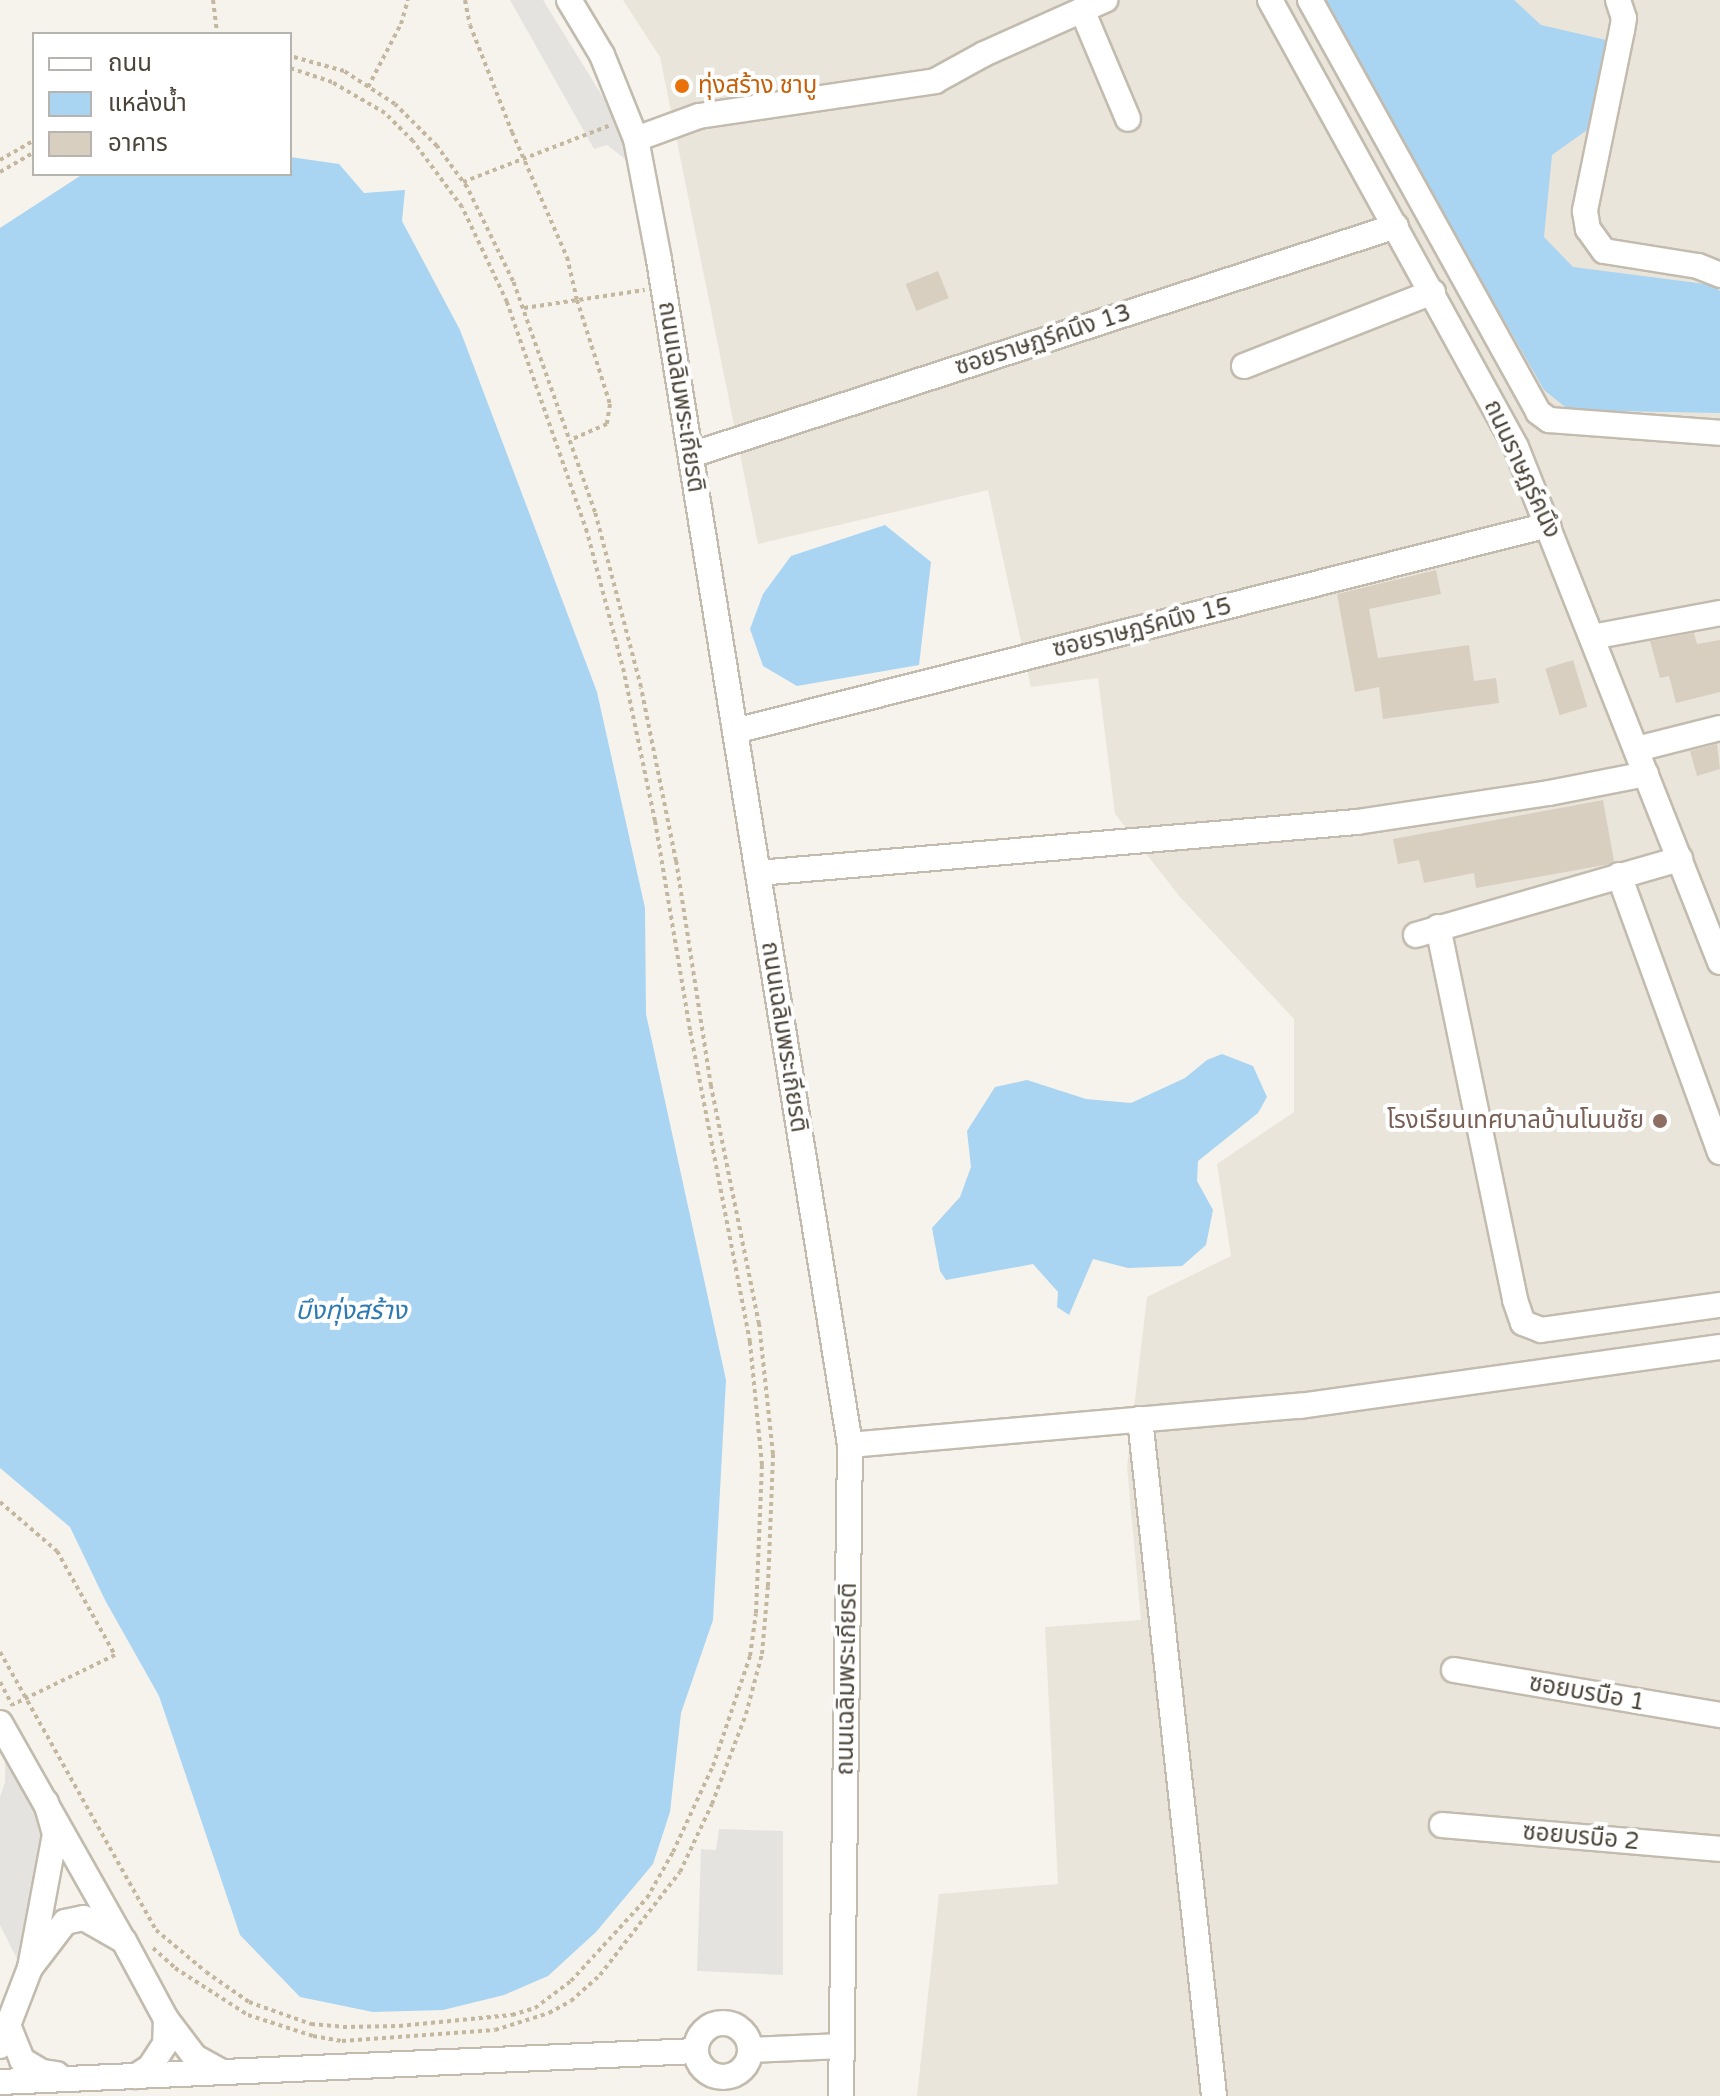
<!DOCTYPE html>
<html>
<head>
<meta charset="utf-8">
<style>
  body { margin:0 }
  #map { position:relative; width:1720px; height:2096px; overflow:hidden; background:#f6f3ec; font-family:"Varela Round","Noto Sans Thai",sans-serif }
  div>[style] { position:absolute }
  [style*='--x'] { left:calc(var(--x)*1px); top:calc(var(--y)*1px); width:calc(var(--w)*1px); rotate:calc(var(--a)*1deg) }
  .residential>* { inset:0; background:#eae5da }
  .parking>* { inset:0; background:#e5e3e0 }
  .water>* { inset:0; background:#a9d4f2 }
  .building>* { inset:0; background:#d8cfc1; transform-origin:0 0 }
  .path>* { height:4px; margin-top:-2px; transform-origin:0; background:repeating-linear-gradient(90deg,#c4b79f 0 4px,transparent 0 8px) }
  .roads { filter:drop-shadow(2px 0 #c2bbae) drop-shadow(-2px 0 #c2bbae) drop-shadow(0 2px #c2bbae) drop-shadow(0 -2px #c2bbae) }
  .minor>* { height:24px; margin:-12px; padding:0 12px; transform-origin:12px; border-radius:12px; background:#fff }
  .minor>.ring { margin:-12px; padding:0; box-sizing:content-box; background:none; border:24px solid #fff; border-radius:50% }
  .dots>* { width:22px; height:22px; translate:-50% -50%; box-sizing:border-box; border:4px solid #fff; border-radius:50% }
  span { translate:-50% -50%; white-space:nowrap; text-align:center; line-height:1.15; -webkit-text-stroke:8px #fff; paint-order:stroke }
  .food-label { font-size:24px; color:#c56008 }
  .left { translate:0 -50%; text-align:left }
  .street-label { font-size:24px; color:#4b4439 }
  .education-label { font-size:24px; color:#785e54 }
  .right { translate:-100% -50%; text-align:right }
  .water-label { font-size:26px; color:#2e7ab2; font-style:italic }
  .legend { position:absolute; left:32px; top:32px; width:260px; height:144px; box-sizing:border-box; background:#fff; border:2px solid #b7b4b0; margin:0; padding:10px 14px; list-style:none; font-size:24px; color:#4b4439 }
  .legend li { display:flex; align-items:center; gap:16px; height:40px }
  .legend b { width:40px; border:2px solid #b7b4b0 }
</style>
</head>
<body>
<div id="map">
  <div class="residential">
    <div style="clip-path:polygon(623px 0,1720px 0,1720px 2096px,917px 2096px,939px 1894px,1058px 1884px,1045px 1627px,1141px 1620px,1127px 1467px,1147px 1297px,1231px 1256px,1217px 1164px,1294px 1112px,1294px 1019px,1180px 897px,1115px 814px,1098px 678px,1031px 687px,988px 490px,758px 544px,660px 57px)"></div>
  </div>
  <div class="parking">
    <div style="clip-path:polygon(510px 0,543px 0,614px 115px,629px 162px,607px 145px,594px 149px)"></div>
    <div style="clip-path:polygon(5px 1758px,39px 1815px,46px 1844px,19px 1963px,0 1925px,0 1797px,5px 1782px)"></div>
    <div style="clip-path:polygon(719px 1829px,783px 1831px,783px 1975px,697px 1971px,701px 1849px,716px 1850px)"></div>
  </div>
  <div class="water">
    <div style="clip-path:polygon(1321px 0,1514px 0,1541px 25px,1606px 40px,1587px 130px,1552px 155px,1544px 237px,1573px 267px,1713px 285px,1720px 291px,1720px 413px,1569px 410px,1544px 390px)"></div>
    <div style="clip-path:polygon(290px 157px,339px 164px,364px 193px,405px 190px,402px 221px,460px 330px,597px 692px,645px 908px,646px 1014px,726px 1380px,713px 1620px,681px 1713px,670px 1812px,653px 1864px,596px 1932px,548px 1976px,504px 1995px,443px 2010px,373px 2012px,300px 1997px,240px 1935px,159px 1696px,105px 1600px,70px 1527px,0 1468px,0 228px,83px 174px,290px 174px)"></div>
    <div style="clip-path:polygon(885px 525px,931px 562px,919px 665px,797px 686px,763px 666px,750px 629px,763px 594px,791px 556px)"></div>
    <div style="clip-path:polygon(1222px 1054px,1253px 1066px,1267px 1097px,1258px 1113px,1198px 1161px,1197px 1181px,1213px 1210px,1206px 1245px,1182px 1266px,1128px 1268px,1093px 1259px,1069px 1315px,1057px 1307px,1058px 1292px,1033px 1264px,946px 1280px,940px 1271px,932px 1228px,960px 1197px,971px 1167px,967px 1131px,995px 1087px,1027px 1080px,1086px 1099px,1131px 1103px,1185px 1078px,1207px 1060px)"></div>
  </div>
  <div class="building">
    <div style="left:938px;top:271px;width:29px;height:35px;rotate:68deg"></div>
    <div style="clip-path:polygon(1436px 570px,1441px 594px,1369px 609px,1378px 658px,1469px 645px,1474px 681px,1496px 678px,1499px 703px,1383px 719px,1379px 687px,1355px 692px,1337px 594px)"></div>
    <div style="clip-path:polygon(1694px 633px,1697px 644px,1720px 640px,1720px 692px,1676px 703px,1669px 676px,1660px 678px,1650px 641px)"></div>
    <div style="left:1573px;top:660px;width:49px;height:29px;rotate:73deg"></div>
    <div style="clip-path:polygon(1717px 744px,1720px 769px,1697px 776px,1690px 751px)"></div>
    <div style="clip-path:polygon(1603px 800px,1614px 861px,1610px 864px,1476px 888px,1474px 873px,1424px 883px,1419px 860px,1398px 864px,1393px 839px)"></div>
  </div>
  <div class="path">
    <div style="--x:213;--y:0;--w:34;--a:83"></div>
    <div style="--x:465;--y:0;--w:25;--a:79"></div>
    <div style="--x:470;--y:25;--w:115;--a:68.6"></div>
    <div style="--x:512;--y:132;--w:137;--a:66.3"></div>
    <div style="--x:567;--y:257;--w:44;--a:76.9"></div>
    <div style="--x:577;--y:300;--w:109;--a:72.4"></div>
    <div style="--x:610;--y:404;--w:20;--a:99"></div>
    <div style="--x:607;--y:424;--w:40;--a:156.6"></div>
    <div style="--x:368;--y:87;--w:71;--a:-62.4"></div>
    <div style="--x:401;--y:24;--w:25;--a:-74"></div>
    <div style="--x:0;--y:160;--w:39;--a:-30"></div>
    <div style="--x:0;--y:172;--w:39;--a:-30"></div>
    <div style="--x:463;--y:182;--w:159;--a:-21.1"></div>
    <div style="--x:524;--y:308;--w:122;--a:-8.5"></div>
    <div style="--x:0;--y:1502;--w:75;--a:40.7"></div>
    <div style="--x:57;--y:1551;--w:119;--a:60.9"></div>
    <div style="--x:115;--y:1655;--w:114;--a:154.1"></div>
    <div style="--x:0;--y:1652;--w:319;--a:60.7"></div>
    <div style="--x:156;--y:1930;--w:65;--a:40"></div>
    <div style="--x:206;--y:1972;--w:52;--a:34.9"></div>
    <div style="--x:249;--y:2002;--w:66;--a:19.5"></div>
    <div style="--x:311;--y:2024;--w:32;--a:5"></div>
    <div style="--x:343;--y:2027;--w:56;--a:-1"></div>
    <div style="--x:399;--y:2026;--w:114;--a:-5.6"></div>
    <div style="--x:512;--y:2015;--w:24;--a:-17"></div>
    <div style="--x:535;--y:2008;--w:45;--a:-36.9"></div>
    <div style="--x:571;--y:1981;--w:113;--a:-47.5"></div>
    <div style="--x:647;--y:1898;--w:53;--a:-60.5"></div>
    <div style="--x:673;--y:1852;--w:95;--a:-65.1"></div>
    <div style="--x:713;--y:1766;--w:116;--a:-71.4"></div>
    <div style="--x:750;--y:1656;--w:43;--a:-82.1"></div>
    <div style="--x:756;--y:1613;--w:148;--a:-87.7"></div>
    <div style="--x:762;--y:1465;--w:124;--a:-95.6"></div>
    <div style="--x:750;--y:1342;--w:318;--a:-100.9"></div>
    <div style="--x:690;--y:1030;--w:212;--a:-99.5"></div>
    <div style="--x:655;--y:821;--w:152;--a:-101.8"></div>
    <div style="--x:624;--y:672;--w:145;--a:-104.8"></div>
    <div style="--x:587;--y:532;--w:244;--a:-109.2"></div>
    <div style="--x:507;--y:302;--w:105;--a:-115.3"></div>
    <div style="--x:462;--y:207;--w:82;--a:-126.6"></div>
    <div style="--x:413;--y:141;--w:40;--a:-135"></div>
    <div style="--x:385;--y:113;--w:61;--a:-149.7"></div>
    <div style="--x:332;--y:82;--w:44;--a:-161.6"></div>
    <div style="--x:0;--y:1682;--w:27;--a:62"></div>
    <div style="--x:153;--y:1948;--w:30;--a:42"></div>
    <div style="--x:175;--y:1968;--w:87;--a:32.8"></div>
    <div style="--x:248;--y:2015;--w:68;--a:17.9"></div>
    <div style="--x:313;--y:2036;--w:29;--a:10"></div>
    <div style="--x:342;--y:2041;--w:153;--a:-4.1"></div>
    <div style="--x:495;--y:2030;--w:57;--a:-17.5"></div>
    <div style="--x:549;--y:2013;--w:25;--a:-29"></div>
    <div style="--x:571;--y:2001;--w:39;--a:-42"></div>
    <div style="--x:600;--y:1975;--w:130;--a:-52.2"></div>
    <div style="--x:680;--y:1872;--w:75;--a:-64.8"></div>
    <div style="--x:712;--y:1804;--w:96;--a:-69.3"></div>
    <div style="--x:746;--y:1714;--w:62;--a:-75.1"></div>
    <div style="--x:762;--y:1654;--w:68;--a:-85"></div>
    <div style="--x:768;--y:1586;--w:132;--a:-87.8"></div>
    <div style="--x:773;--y:1454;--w:131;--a:-96.1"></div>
    <div style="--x:759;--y:1324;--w:243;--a:-101.4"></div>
    <div style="--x:711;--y:1086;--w:228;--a:-98.8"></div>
    <div style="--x:676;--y:861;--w:177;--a:-101.4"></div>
    <div style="--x:641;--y:687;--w:181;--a:-104.7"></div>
    <div style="--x:595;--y:512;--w:245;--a:-109.5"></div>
    <div style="--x:513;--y:281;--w:105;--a:-116.1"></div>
    <div style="--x:467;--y:187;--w:51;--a:-126.2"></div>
    <div style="--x:437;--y:146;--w:59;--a:-135"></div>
    <div style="--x:395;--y:104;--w:61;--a:-147.1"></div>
    <div style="--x:344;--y:71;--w:56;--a:-164.5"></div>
  </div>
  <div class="roads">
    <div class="minor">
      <div style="--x:569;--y:0;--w:64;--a:59"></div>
      <div style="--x:602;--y:55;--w:91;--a:68"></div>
      <div style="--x:636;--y:139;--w:123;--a:79.2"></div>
      <div style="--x:659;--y:260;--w:1200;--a:80.84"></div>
      <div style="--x:850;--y:1445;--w:651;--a:90.79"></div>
      <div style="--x:1270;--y:0;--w:510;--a:61.17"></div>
      <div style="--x:1516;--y:447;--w:554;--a:68.39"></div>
      <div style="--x:1310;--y:0;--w:471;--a:61"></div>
      <div style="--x:1538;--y:412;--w:14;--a:36"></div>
      <div style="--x:1549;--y:420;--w:171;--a:4.3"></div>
      <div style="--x:1618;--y:0;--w:19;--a:72"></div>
      <div style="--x:1624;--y:18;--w:12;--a:99"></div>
      <div style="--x:1622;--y:30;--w:185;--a:101.6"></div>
      <div style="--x:1585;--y:211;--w:18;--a:81"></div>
      <div style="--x:1588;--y:229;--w:27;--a:54"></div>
      <div style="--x:1604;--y:251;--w:95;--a:9.1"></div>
      <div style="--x:1698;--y:266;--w:24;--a:22"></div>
      <div style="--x:1082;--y:10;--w:118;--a:67.1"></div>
      <div style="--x:636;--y:139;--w:67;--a:-20.1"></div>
      <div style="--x:699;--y:116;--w:239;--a:-8.4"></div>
      <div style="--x:935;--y:81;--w:56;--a:-28.9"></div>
      <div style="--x:984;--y:54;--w:133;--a:-24.1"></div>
      <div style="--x:1244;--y:366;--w:203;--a:-21.4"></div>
      <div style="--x:691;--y:455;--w:741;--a:-17.99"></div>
      <div style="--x:1592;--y:637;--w:130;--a:-10.6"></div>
      <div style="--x:735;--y:731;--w:839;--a:-14.22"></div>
      <div style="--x:1637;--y:749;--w:86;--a:-14.2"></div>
      <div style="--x:758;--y:873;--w:601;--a:-4.87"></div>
      <div style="--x:1357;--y:822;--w:194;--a:-8.6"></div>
      <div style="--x:1549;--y:793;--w:99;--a:-11.1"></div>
      <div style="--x:1619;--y:875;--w:295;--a:70"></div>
      <div style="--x:1438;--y:927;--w:381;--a:78.3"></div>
      <div style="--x:1515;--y:1300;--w:24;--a:71"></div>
      <div style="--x:1523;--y:1323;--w:19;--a:21"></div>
      <div style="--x:1541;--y:1330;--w:181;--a:-8"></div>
      <div style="--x:1416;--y:935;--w:275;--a:-16.1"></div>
      <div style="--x:1140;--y:1419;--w:681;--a:83.76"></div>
      <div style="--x:850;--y:1445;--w:452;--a:-5"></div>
      <div style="--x:1300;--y:1406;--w:424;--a:-8"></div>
      <div style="--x:1454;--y:1670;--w:270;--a:9.6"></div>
      <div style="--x:0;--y:1723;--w:249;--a:60.5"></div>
      <div style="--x:1442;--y:1825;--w:279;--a:4.9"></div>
      <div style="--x:30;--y:1968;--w:58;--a:-52.7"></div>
      <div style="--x:65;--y:1922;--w:19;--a:-12"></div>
      <div style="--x:84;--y:1918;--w:46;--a:29.9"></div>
      <div style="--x:124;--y:1941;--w:89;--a:61.7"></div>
      <div style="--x:166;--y:2019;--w:25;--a:92"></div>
      <div style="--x:165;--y:2044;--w:27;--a:123"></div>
      <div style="--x:150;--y:2067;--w:17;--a:147"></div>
      <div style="--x:166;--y:2019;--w:48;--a:52.7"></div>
      <div style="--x:195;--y:2057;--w:31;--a:29"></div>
      <div class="ring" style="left:696px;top:2023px;width:30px;height:30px"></div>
      <div style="--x:8;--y:2025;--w:38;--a:68"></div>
      <div style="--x:22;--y:2060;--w:23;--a:31"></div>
      <div style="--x:42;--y:2072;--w:15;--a:8"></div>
      <div style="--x:0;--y:2046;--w:84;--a:-69"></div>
      <div style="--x:30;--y:1968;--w:136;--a:-79.4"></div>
      <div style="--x:55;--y:1834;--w:33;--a:-106"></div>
      <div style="--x:750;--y:2050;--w:92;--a:-2.5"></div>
      <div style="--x:0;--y:2082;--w:697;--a:-2.55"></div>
    </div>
  </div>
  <div class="dots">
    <div style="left:682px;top:86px;background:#e8710a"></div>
    <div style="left:1660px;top:1121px;background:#8d6e63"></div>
  </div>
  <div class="food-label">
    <span class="left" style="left:698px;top:86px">ทุ่งสร้าง ชาบู</span>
  </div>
  <div class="street-label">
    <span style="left:1043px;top:340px;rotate:-18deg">ซอยราษฏร์คนึง 13</span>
    <span style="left:681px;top:397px;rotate:81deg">ถนนเฉลิมพระเกียรติ</span>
    <span style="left:1522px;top:469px;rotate:65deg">ถนนราษฏร์คนึง</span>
    <span style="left:1142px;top:628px;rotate:-14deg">ซอยราษฏร์คนึง 15</span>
    <span style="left:784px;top:1037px;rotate:81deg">ถนนเฉลิมพระเกียรติ</span>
    <span style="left:847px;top:1679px;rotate:-89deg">ถนนเฉลิมพระเกียรติ</span>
    <span style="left:1587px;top:1693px;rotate:10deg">ซอยบรบือ 1</span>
    <span style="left:1581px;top:1837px;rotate:5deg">ซอยบรบือ 2</span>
  </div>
  <div class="education-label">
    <span class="right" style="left:1644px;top:1121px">โรงเรียนเทศบาลบ้านโนนชัย</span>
  </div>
  <div class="water-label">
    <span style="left:351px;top:1311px">บึงทุ่งสร้าง</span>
  </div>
  <ul class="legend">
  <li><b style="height:10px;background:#fff"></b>ถนน</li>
  <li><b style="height:22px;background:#a9d4f2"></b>แหล่งน้ำ</li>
  <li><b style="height:22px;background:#d8cfc1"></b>อาคาร</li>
  </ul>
</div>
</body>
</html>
